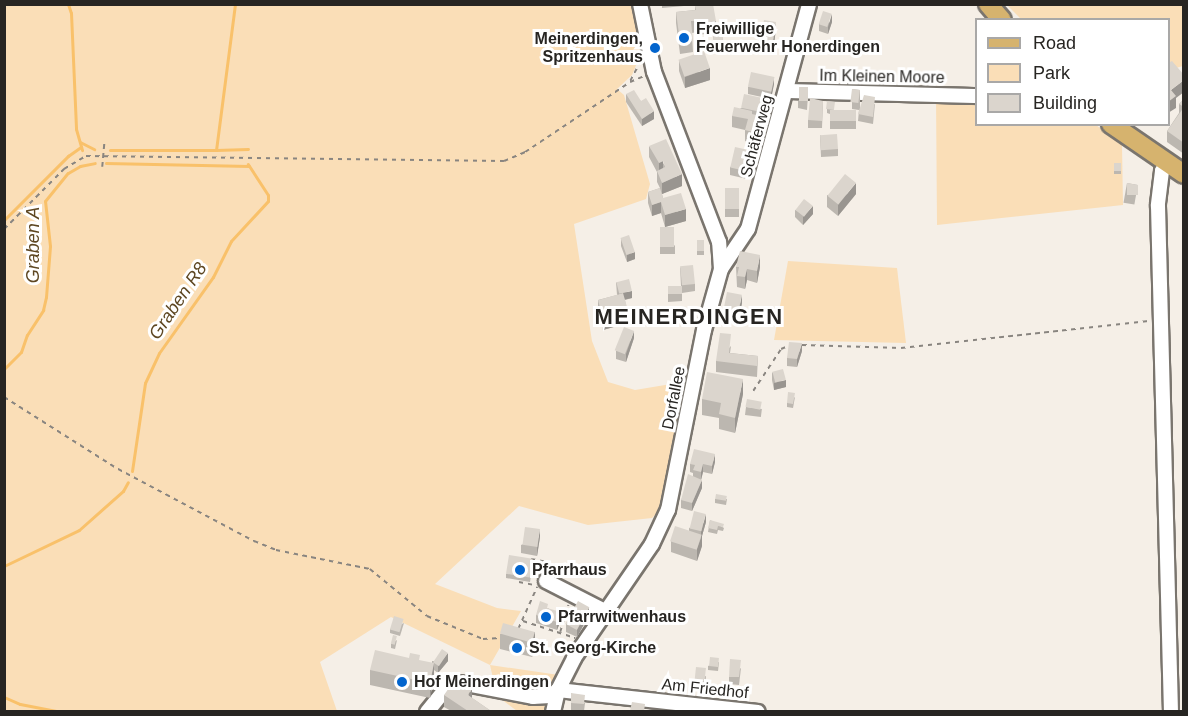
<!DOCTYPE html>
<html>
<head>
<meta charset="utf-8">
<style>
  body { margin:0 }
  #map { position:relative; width:1188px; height:716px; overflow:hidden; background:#f5efe7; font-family:Helvetica,sans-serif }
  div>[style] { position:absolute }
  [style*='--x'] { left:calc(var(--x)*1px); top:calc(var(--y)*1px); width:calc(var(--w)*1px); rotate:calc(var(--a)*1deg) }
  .green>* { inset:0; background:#fadeb7 }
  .stream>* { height:3px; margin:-1.5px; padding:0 1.5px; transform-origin:1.5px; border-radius:1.5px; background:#f9c16a }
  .path>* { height:1.5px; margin-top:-0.75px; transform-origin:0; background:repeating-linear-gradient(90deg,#898580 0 4.5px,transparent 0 9px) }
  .roads { filter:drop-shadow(2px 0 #7a756e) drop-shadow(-2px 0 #7a756e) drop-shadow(0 2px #7a756e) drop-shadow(0 -2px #7a756e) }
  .minor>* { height:14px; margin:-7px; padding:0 7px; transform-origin:7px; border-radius:7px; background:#fff }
  .major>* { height:18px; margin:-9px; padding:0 9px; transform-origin:9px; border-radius:9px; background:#d6b36e }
  .wall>* { inset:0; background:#bcb7b0; transform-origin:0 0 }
  .shaded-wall>* { inset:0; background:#999590 }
  .building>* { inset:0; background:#dbd5cd; transform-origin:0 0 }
  .dots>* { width:16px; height:16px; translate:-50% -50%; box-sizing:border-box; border:3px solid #fff; border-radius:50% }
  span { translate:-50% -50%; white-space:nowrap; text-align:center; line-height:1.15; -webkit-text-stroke:6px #fff; paint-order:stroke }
  .poi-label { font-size:16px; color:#272522; font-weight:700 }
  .left { translate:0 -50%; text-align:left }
  .right { translate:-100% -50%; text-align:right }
  .street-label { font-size:16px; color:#272522 }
  .water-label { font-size:18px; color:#5e4722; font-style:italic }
  .district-label { font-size:22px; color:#272522; font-weight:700; letter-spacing:1.5px }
  .frame { position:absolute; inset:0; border:6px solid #272522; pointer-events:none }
  .legend { position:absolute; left:975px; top:18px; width:195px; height:108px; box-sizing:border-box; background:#fff; border:2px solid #a9a8a7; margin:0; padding:8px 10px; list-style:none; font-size:18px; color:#272522 }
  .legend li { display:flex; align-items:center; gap:12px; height:30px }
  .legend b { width:30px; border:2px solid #a9a8a7 }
</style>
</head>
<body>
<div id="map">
  <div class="green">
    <div style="clip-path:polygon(4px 5px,633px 5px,642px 51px,632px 75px,617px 89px,624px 95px,650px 184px,646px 199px,574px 224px,592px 341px,608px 382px,635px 390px,689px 381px,660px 510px,652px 518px,588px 525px,519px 506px,435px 584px,497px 608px,521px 611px,490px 665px,559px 675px,558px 711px,517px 711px,497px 696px,490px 665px,391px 617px,320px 662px,337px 711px,5px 711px)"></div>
    <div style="clip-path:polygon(1007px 5px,1183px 5px,1183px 66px,1169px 70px,1168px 20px,1021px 19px)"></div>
    <div style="clip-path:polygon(936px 96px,976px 99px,976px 124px,1096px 125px,1122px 145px,1123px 205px,937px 225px)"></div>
    <div style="clip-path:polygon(788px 261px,897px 268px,906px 343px,774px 340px)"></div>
  </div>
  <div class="stream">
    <div style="--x:68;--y:4;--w:9;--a:72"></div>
    <div style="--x:71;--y:13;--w:116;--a:87.5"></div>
    <div style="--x:76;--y:129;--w:22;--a:74"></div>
    <div style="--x:235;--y:4;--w:147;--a:97.4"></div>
    <div style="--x:216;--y:150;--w:32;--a:-2"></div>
    <div style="--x:80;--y:142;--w:16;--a:27"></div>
    <div style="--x:110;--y:150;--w:106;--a:0"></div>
    <div style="--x:106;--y:163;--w:143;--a:1.2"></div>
    <div style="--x:4;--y:220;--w:91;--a:-45"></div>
    <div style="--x:68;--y:156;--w:16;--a:-35"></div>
    <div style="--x:4;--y:369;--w:24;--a:-45"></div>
    <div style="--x:21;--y:352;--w:18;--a:-71"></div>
    <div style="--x:27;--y:335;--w:30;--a:-57"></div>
    <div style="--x:43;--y:310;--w:13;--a:-77"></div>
    <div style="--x:46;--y:297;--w:51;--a:-85.5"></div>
    <div style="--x:50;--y:246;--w:45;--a:-96.3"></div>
    <div style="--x:45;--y:201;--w:36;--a:-51"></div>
    <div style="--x:68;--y:173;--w:14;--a:-30"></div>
    <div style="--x:80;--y:166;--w:15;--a:-11"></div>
    <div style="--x:132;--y:471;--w:89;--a:-81.6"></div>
    <div style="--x:145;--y:383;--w:33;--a:-65"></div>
    <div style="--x:159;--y:353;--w:93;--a:-54.6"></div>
    <div style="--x:213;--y:277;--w:40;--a:-63.4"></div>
    <div style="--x:231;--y:241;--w:54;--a:-47.2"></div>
    <div style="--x:268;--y:201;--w:6;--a:-90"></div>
    <div style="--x:268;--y:195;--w:37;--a:-123"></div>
    <div style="--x:4;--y:566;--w:83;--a:-25.6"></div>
    <div style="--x:79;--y:530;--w:59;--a:-41.6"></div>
    <div style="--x:123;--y:491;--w:10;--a:-61"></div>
    <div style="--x:4;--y:697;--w:17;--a:24"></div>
    <div style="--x:20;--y:704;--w:42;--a:11"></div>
  </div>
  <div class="path">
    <div style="--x:630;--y:81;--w:19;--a:-62"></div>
    <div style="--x:102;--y:167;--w:24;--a:-85"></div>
    <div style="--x:4;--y:229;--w:85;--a:-45"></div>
    <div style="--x:64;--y:169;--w:26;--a:-31"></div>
    <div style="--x:86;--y:156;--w:418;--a:0.7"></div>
    <div style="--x:504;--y:161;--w:23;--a:-23"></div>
    <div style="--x:525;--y:152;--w:126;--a:-33.7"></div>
    <div style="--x:630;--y:82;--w:15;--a:-23"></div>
    <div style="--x:802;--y:345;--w:99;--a:1.7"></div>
    <div style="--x:901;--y:348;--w:249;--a:-6.2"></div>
    <div style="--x:753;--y:391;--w:50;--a:-56.3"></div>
    <div style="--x:781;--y:349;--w:8;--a:-23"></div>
    <div style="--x:4;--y:397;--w:135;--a:32.3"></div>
    <div style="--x:118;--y:469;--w:154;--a:27.9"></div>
    <div style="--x:254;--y:541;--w:24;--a:22"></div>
    <div style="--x:276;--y:550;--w:96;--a:11.4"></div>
    <div style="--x:370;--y:569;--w:74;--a:39.5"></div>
    <div style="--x:427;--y:616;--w:61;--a:22.3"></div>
    <div style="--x:483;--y:639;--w:17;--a:-3"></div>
    <div style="--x:531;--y:559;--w:17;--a:10"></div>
    <div style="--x:548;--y:562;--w:8;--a:113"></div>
    <div style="--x:519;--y:582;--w:15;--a:11"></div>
    <div style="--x:523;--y:621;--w:55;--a:18.1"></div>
    <div style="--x:518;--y:629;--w:46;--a:-65.7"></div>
    <div style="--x:560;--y:632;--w:28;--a:-73"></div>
  </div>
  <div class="roads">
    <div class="minor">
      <div style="--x:786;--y:91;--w:190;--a:1.5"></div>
      <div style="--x:1166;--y:164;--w:8;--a:120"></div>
      <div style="--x:1162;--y:171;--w:35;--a:97"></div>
      <div style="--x:1158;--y:206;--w:506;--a:88.53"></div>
      <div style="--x:721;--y:269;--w:48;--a:-56"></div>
      <div style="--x:748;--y:229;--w:233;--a:-74.8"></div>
      <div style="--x:546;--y:581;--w:66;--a:27"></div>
      <div style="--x:558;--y:690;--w:201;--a:6.3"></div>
      <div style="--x:427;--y:712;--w:36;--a:-51"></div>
      <div style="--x:450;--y:684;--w:10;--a:-6"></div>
      <div style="--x:460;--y:683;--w:74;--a:10.9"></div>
      <div style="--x:533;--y:697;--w:17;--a:-3"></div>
      <div style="--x:550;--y:696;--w:10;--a:-37"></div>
      <div style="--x:553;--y:712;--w:23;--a:-77"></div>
      <div style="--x:558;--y:690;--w:36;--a:-63"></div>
      <div style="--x:574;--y:658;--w:138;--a:-55.6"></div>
      <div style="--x:652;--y:544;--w:38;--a:-65"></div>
      <div style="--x:668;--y:510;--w:184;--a:-78.7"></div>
      <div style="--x:704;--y:330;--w:63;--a:-74.4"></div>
      <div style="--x:721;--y:269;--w:27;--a:-94"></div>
      <div style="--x:719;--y:242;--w:182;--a:-110.9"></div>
      <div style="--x:654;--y:72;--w:69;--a:-101.6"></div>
    </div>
    <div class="major">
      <div style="--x:988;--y:4;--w:21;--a:49"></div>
      <div style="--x:1111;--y:124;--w:88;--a:34.4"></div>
    </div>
  </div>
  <div class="wall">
    <div style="clip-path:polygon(662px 4px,684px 4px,684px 6px,662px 8px)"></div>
    <div style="clip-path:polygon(695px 6px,716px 21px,716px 30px,722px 30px,723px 45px,714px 45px,713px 33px,698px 35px,697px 32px,692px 33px,693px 52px,680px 54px,676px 23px,676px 12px,695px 10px)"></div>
    <div style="clip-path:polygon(832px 22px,828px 34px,819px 31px,819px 24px)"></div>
    <div style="clip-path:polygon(776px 29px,773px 52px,760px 50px,760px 42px)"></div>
    <div style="clip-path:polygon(679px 60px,710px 80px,685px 88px,679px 71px)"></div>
    <div style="clip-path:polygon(774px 84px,771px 99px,748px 94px,748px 87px)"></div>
    <div style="clip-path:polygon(852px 89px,860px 90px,860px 109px,875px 104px,873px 124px,858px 121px,859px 110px,852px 109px)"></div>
    <div style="clip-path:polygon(626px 94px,641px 101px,654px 119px,642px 126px,626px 102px)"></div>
    <div style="clip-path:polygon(808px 95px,807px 110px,798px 108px,798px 101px)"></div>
    <div style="clip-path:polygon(1184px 99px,1184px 154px,1167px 142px,1167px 131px,1179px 113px,1179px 104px)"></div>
    <div style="clip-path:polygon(823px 101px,822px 128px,808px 128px,808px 120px)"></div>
    <div style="clip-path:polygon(827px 101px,834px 110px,856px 110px,856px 129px,830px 129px,830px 114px,827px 113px)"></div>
    <div style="clip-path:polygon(768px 107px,765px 120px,765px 129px,761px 146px,745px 141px,745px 130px,732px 127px,732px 116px,741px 108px)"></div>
    <div style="clip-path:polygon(820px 135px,838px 149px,838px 156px,821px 157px)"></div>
    <div style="clip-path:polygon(649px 146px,682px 186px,662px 194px,663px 198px,686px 221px,665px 227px,661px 213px,652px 216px,648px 203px,648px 192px,660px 188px,657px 182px,657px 172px,649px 157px)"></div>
    <div style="clip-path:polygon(752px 159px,747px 179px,730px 175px,730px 167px)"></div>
    <div style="left:1114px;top:163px;width:7px;height:11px"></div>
    <div style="left:1127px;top:183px;width:11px;height:20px;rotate:10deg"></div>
    <div style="left:725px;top:188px;width:14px;height:29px"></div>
    <div style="clip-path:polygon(856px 194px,838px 216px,827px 207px,827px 195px)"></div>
    <div style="clip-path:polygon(795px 210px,813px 214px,803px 225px,795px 217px)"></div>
    <div style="clip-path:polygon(660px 227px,675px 246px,675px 254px,660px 254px)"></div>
    <div style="clip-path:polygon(621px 238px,635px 259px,627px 262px,621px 246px)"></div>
    <div style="left:697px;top:240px;width:7px;height:15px"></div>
    <div style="clip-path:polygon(680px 267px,695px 284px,695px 291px,682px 293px,682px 301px,668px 302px,668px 286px,681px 286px)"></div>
    <div style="clip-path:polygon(736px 267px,760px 267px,757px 283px,747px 280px,745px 289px,737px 287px)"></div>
    <div style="clip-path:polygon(616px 282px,632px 298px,625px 300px,628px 323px,603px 330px,598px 311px,598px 300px,617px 295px)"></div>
    <div style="clip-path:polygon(742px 303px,738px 322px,722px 318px,722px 310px)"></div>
    <div style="clip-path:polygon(634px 338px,626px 362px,616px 359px,616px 351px)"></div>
    <div style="clip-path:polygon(731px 346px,730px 353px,758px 356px,757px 377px,716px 372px,716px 361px)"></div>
    <div style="clip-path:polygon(802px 351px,797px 367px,787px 366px,787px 358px)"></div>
    <div style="clip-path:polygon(772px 372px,786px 387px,774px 390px,772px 380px)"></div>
    <div style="clip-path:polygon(743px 394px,735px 433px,719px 429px,719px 418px,702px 415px,702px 399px)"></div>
    <div style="clip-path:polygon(795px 397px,793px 408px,787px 407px,787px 403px)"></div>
    <div style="left:746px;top:407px;width:16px;height:8px;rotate:7deg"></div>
    <div style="clip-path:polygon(715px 462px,712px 474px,703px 472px,701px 480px,702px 488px,692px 511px,681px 508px,681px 500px,693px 477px,693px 473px,690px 472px,690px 464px)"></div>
    <div style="clip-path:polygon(715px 499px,727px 499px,726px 505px,715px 503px)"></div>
    <div style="clip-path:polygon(710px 520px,724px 528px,723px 531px,718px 530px,717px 534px,708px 532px)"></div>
    <div style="clip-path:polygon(706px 522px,702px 536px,702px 546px,697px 561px,671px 552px,671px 541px,689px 531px,689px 528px)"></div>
    <div style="clip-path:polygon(540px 537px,537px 556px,521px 553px,521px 545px)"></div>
    <div style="clip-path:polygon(533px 563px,530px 582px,506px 578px,506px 574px)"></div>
    <div style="clip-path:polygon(548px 608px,561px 620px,557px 630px,536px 623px,536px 615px)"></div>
    <div style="clip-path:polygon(589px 615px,577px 637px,566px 632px,566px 624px)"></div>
    <div style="clip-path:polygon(404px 623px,400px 636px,390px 633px,390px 629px)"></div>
    <div style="clip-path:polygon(535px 632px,535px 647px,532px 657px,500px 649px,500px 634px)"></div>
    <div style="clip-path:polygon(397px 640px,395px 649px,391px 648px,391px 644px)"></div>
    <div style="clip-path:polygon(432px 661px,448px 661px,438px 673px,434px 670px,434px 678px,430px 698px,370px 685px,370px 670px,432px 663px)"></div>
    <div style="clip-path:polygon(719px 662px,718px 671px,708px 670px,708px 666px)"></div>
    <div style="clip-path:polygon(741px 668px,739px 685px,729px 684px,729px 677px)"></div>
    <div style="clip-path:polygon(706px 676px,705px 688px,695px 687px,695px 680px)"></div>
    <div style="clip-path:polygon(571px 693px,585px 703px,584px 711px,571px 711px)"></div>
    <div style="clip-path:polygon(444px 695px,472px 698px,491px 711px,451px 711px,444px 707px)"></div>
  </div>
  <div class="shaded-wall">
    <div style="clip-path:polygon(832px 14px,832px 22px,828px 34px,828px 27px)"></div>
    <div style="clip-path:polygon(776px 22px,776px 29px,773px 52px,773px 44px)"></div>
    <div style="clip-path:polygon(710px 68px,710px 80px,685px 88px,685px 77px)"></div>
    <div style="clip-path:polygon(774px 77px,774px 84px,771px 99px,771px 91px)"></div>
    <div style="clip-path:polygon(1184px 80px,1184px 92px,1176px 98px,1176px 108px,1168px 113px,1168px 102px,1171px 90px)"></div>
    <div style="clip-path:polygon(768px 99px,768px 107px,765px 120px,765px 129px,761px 146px,761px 134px,765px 118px)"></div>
    <div style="clip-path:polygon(654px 111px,654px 119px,642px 126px,642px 119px)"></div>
    <div style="clip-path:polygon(752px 151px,752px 159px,747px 179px,747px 171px)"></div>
    <div style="clip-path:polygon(663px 161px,663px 173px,659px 174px,659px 163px)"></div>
    <div style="clip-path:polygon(682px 174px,682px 186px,662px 194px,662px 183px)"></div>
    <div style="clip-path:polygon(856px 183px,856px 194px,838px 216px,838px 205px)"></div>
    <div style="clip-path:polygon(661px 202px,661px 213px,652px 216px,652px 205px)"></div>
    <div style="clip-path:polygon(813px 206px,813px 214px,803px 225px,803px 217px)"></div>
    <div style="clip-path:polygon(686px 209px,686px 221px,665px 227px,665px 215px)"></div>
    <div style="clip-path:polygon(635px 252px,635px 259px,627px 262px,627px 255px)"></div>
    <div style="clip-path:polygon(760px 255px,760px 267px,757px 283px,757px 271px)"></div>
    <div style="clip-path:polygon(747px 269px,747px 280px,745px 289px,745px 277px)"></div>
    <div style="clip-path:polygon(632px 291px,632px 298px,618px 301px,618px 294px)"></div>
    <div style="clip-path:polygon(742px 295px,742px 303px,738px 322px,738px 314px)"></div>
    <div style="clip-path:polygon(628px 311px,628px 323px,603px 330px,603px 318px)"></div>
    <div style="clip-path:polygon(634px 331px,634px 338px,626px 362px,626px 354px)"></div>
    <div style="clip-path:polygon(802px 343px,802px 351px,797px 367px,797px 359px)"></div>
    <div style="clip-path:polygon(743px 379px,743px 394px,735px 433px,735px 418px)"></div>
    <div style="clip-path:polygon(786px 380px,786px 387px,774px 390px,774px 383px)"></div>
    <div style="clip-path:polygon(715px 454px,715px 462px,712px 474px,712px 466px)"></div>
    <div style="clip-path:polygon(703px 464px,703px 472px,701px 480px,701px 472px)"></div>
    <div style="clip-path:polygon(702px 480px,702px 488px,692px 511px,692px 503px)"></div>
    <div style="clip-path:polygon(706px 514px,706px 522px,702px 536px,702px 546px,697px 561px,697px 549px,701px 538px,701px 532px)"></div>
    <div style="clip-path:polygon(540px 529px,540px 537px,537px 556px,537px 548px)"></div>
    <div style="clip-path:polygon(589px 607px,589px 615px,577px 637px,577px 630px)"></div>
    <div style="clip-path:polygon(561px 612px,561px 620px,557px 630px,557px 622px)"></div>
    <div style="clip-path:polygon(535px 632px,535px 647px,532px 657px,532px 642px)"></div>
    <div style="clip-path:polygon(448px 653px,448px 661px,438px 673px,438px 665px)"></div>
    <div style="clip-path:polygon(434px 663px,434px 678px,430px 698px,430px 683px)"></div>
    <div style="clip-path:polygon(472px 689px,472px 700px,468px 695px)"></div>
  </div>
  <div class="building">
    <div style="clip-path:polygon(709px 4px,713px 4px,716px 21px,698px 24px,697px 21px,691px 21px,693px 41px,680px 42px,676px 12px,696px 10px,695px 6px)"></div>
    <div style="left:823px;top:11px;width:9px;height:14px;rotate:18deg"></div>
    <div style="left:764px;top:20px;width:12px;height:22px;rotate:9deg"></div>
    <div style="left:722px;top:30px;width:11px;height:9px;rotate:85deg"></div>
    <div style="left:704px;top:51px;width:18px;height:27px;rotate:71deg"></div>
    <div style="clip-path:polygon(1172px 61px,1184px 75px,1184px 80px,1171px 90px,1176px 96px,1168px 102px,1168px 63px)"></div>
    <div style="left:751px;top:72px;width:24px;height:15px;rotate:12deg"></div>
    <div style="left:799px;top:87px;width:9px;height:14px"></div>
    <div style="left:852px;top:89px;width:8px;height:13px;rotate:7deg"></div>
    <div style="clip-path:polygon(634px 90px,641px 101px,646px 98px,654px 111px,642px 119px,626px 94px)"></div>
    <div style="left:744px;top:94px;width:25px;height:14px;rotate:12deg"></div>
    <div style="clip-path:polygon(864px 95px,875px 97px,873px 117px,858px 114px)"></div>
    <div style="clip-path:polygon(810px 98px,823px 101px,822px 121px,808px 120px)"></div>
    <div style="clip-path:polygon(1184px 99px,1184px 107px,1179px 104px)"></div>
    <div style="left:827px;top:101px;width:8px;height:8px;rotate:7deg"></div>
    <div style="clip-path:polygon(734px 107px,752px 111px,752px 114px,765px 117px,761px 134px,745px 130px,748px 119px,732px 116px)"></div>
    <div style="clip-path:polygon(1184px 107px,1184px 143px,1167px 131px)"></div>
    <div style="left:830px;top:110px;width:26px;height:11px"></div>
    <div style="left:837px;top:134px;width:15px;height:17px;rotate:86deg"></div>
    <div style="clip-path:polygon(666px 139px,682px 174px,662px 183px,657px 171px,665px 167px,663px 161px,659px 163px,649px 146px)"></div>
    <div style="left:735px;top:147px;width:17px;height:21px;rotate:13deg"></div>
    <div style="left:1114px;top:163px;width:7px;height:8px"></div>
    <div style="left:845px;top:174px;width:14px;height:28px;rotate:39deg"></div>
    <div style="clip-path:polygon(1127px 183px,1138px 185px,1138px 195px,1127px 195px)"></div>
    <div style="clip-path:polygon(660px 188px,663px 198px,681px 193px,686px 209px,665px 215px,661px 202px,652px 205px,648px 192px)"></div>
    <div style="left:725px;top:188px;width:14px;height:21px"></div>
    <div style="left:804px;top:199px;width:11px;height:14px;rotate:38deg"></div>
    <div style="left:660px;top:227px;width:14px;height:20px"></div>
    <div style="left:629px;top:235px;width:18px;height:9px;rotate:71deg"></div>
    <div style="left:697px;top:240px;width:7px;height:11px"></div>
    <div style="clip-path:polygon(740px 251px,760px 255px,757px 271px,747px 269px,745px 277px,737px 276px,739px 267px,736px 267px)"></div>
    <div style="left:693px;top:265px;width:19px;height:13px;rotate:84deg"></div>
    <div style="left:629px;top:279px;width:12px;height:13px;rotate:76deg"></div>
    <div style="left:668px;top:286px;width:14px;height:8px"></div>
    <div style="left:727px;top:292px;width:15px;height:19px;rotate:11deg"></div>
    <div style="left:623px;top:293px;width:19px;height:26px;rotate:74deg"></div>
    <div style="left:624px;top:327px;width:11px;height:25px;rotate:22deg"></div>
    <div style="clip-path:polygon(720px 333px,731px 334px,729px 353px,758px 356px,757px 366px,716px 361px)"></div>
    <div style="clip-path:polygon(789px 342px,802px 343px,797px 359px,787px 358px)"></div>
    <div style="left:783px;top:369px;width:11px;height:11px;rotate:75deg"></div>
    <div style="clip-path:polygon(707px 372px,743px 379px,735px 418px,719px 414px,721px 403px,702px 399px)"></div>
    <div style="clip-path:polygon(788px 392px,795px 393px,793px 404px,787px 403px)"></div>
    <div style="left:747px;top:399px;width:15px;height:8px;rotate:11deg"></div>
    <div style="clip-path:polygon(694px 449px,715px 454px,712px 466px,703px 464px,701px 472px,693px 470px,695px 465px,690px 464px)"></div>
    <div style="clip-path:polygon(688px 474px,702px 480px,692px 503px,681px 500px)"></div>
    <div style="left:716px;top:494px;width:11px;height:5px;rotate:10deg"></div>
    <div style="left:694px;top:511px;width:12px;height:18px;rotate:14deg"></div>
    <div style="clip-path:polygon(710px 520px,724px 524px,723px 527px,718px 526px,717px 530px,708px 528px)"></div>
    <div style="left:675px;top:526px;width:28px;height:16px;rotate:18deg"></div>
    <div style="left:525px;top:527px;width:15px;height:18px;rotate:8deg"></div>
    <div style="left:509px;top:555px;width:24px;height:19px;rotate:9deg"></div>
    <div style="clip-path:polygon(540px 601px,548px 604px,547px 608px,561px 612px,557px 622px,536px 615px)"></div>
    <div style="left:578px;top:601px;width:13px;height:26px;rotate:29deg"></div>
    <div style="left:394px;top:616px;width:10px;height:14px;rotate:17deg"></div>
    <div style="left:503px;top:623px;width:33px;height:11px;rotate:16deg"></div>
    <div style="left:393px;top:635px;width:4px;height:9px;rotate:14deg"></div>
    <div style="left:442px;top:649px;width:7px;height:16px;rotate:34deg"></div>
    <div style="clip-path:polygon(375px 650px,409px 658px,410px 653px,420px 655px,419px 660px,434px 663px,430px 683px,370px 670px)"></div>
    <div style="left:710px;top:657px;width:9px;height:9px;rotate:6deg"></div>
    <div style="clip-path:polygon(730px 659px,741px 660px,739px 677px,729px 677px)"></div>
    <div style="left:696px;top:667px;width:10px;height:13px;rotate:6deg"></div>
    <div style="clip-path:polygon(456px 678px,472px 689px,468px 695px,491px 711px,468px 711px,444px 695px)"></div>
    <div style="clip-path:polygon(571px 693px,585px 695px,584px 704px,571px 703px)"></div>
    <div style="clip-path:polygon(632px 702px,645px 704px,644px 711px,630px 711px)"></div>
  </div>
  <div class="dots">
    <div style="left:684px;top:38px;background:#0264cd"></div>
    <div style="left:655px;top:48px;background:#0264cd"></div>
    <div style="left:520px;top:570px;background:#0264cd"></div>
    <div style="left:546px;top:617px;background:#0264cd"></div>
    <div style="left:517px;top:648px;background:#0264cd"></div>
    <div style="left:402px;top:682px;background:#0264cd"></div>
  </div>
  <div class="poi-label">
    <span class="left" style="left:696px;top:38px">Freiwillige<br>Feuerwehr Honerdingen</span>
    <span class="right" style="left:643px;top:48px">Meinerdingen,<br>Spritzenhaus</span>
    <span class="left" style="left:532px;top:570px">Pfarrhaus</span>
    <span class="left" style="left:558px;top:617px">Pfarrwitwenhaus</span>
    <span class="left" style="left:529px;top:648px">St. Georg-Kirche</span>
    <span class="left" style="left:414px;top:682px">Hof Meinerdingen</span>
  </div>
  <div class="street-label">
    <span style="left:882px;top:77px;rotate:1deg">Im Kleinen Moore</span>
    <span style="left:757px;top:136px;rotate:-75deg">Schäferweg</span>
    <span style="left:674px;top:398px;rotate:-79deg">Dorfallee</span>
    <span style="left:705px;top:689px;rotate:6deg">Am Friedhof</span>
  </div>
  <div class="water-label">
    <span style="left:33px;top:245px;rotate:-90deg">Graben A</span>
    <span style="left:178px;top:301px;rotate:-56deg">Graben R8</span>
  </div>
  <div class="district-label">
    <span style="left:689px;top:317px">MEINERDINGEN</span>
  </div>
  <div class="frame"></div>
  <ul class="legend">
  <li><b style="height:8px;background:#d6b36e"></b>Road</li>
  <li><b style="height:16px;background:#fadeb7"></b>Park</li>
  <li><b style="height:16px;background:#dbd5cd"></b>Building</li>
  </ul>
</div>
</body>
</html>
